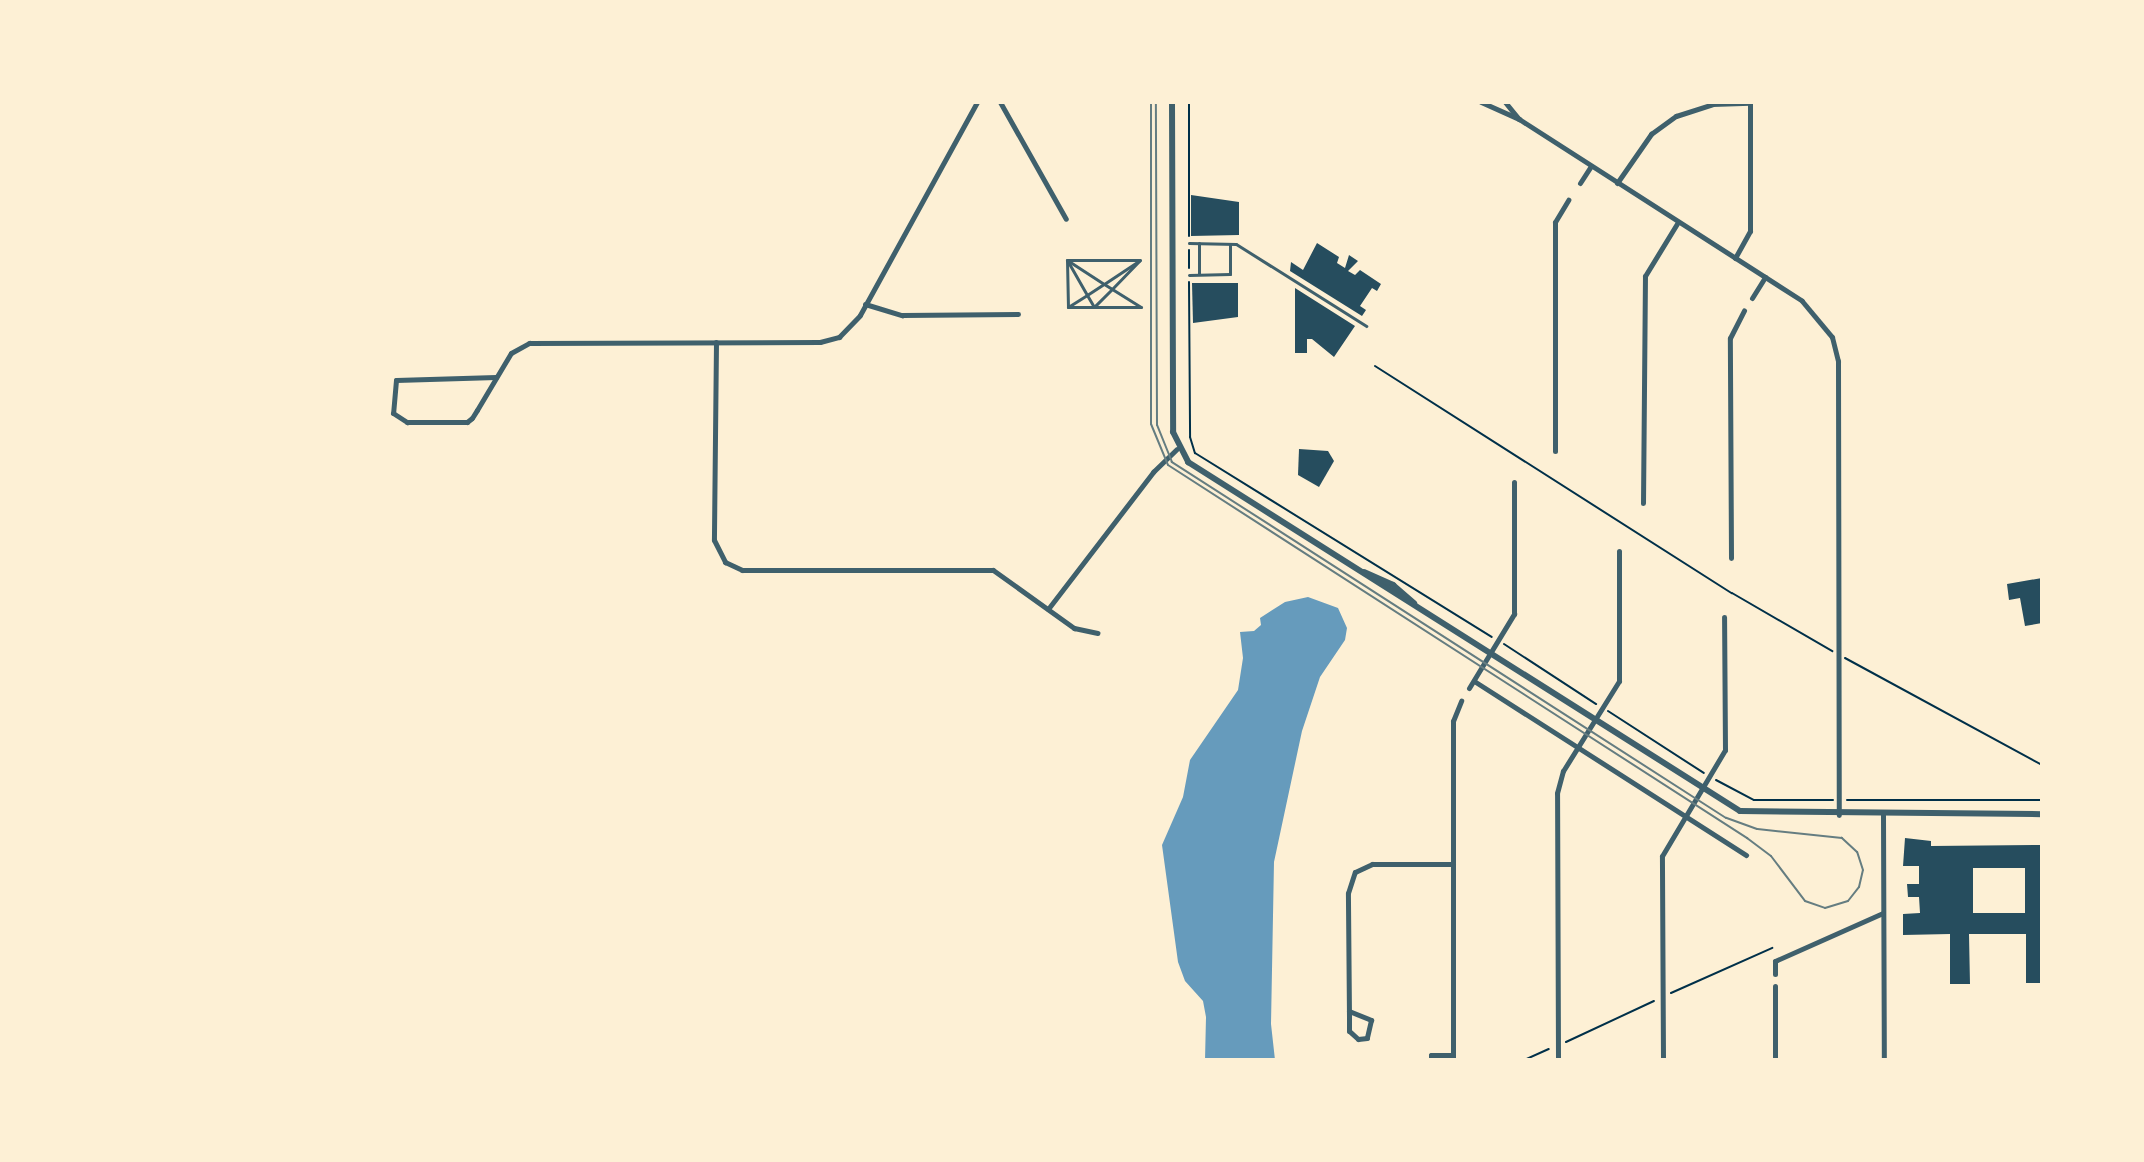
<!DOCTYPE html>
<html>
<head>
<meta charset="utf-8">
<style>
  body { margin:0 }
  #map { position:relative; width:2144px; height:1162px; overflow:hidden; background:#fdf0d5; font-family:Commissioner,sans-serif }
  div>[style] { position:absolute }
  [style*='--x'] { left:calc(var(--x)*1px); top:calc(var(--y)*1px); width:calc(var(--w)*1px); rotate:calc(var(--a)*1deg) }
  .water>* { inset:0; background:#669bbc }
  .building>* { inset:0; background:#264d5e }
  .path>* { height:2px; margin:-1px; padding:0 1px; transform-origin:1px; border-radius:1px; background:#003049 }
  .pedestrian>* { height:3px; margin:-1.5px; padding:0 1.5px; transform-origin:1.5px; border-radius:1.5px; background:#3f606c }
  .minor>* { height:5px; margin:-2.5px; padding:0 2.5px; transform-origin:2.5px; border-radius:2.5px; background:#3f606c }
  .tertiary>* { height:6px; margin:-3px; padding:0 3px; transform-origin:3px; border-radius:3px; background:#3f606c }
  .tram>* { height:2px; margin:-1px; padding:0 1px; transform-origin:1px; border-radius:1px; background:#657d81 }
  span { translate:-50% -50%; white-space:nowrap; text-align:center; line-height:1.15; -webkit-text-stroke:8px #fdf0d5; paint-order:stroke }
  .frame { position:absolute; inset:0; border:104px solid #fdf0d5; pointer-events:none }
</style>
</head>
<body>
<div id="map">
  <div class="water">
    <div style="clip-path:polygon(1308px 597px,1338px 608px,1347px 628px,1345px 640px,1320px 677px,1302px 731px,1274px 862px,1271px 1024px,1275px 1060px,1205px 1060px,1206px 1017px,1203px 1001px,1185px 981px,1178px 962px,1162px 845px,1183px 797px,1190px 760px,1238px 690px,1243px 658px,1240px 632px,1254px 631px,1261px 625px,1260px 618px,1285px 602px)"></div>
  </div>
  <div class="building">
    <div style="clip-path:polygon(1191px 195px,1239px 202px,1239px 235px,1191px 236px)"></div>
    <div style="clip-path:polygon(1317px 243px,1339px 257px,1337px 263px,1345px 268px,1349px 255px,1358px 261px,1348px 271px,1355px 275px,1360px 270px,1381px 284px,1377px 291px,1372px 288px,1360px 306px,1366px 310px,1362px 316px,1290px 271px,1291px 262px,1303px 270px)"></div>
    <div style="clip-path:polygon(1192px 283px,1238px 283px,1238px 317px,1193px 323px)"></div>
    <div style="clip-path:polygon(1295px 288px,1355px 326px,1334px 357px,1312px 339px,1307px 339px,1307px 353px,1295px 353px)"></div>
    <div style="clip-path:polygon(1299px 449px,1328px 451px,1334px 461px,1319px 487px,1298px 475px)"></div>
    <div style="clip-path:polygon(2042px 578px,2042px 623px,2025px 626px,2020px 598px,2009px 600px,2007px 584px)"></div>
    <div style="clip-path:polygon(evenodd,1905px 838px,1931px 841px,1931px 846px,2042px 845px,2042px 983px,2026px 983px,2026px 934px,1969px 934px,1970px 984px,1950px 984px,1950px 934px,1903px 935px,1903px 914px,1920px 913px,1919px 897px,1908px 897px,1907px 884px,1919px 884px,1919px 866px,1903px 866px,1905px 838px,1973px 868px,2025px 868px,2025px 913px,1973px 913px,1973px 868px)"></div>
  </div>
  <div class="path">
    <div style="--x:1189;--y:236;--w:134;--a:-90"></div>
    <div style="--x:1189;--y:250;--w:18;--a:90"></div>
    <div style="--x:1189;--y:282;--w:155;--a:89.6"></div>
    <div style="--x:1190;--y:437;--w:17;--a:73"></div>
    <div style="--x:1195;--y:453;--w:349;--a:31.8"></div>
    <div style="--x:1375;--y:366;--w:423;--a:32.5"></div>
    <div style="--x:1732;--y:593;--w:116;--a:30.1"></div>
    <div style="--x:1504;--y:644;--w:110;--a:33.1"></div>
    <div style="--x:1845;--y:658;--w:224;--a:28.5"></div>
    <div style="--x:1608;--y:711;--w:114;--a:32.9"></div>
    <div style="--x:1716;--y:780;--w:43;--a:27.8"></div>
    <div style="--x:1754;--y:800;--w:79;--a:0"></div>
    <div style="--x:1847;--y:800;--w:195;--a:0"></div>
    <div style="--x:1671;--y:993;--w:111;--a:-24"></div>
    <div style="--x:1566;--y:1042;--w:97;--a:-25"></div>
    <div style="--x:1524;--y:1060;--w:27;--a:-24"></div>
  </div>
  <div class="pedestrian">
    <div style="--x:1189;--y:243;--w:47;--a:1.2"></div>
    <div style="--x:1236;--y:244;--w:154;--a:32.2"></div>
    <div style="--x:1199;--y:243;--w:31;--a:90"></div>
    <div style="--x:1139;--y:260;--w:72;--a:180"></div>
    <div style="--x:1067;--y:260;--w:47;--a:88.8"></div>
    <div style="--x:1068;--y:307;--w:73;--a:0"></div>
    <div style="--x:1189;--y:275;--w:41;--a:-1.4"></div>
    <div style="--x:1230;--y:274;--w:30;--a:-90"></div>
    <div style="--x:1068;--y:307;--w:22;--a:-32"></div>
    <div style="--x:1087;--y:295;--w:20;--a:-33"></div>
    <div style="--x:1104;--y:284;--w:43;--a:-33.7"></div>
    <div style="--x:1140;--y:260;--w:40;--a:134"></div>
    <div style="--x:1112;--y:289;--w:25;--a:135"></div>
    <div style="--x:1094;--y:307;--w:14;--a:-120"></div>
    <div style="--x:1087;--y:295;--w:40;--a:-119.7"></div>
    <div style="--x:1067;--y:260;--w:44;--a:33"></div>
    <div style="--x:1104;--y:284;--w:9;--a:32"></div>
    <div style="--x:1112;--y:289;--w:34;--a:32"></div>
  </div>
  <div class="minor">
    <div style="--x:1000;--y:102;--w:134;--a:60.6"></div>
    <div style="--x:1481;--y:102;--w:42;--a:24.1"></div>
    <div style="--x:1505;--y:102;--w:22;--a:51"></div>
    <div style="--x:1519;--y:119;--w:336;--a:32.7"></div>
    <div style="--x:1802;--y:301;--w:47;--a:50.2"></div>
    <div style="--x:1832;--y:337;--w:25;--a:76"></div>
    <div style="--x:1838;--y:361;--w:454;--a:89.9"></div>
    <div style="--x:1580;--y:183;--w:20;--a:-57"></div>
    <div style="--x:1617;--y:183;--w:60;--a:-55.2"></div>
    <div style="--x:1651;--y:134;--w:31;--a:-36"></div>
    <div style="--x:1676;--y:116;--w:38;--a:-18"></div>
    <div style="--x:1712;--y:104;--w:38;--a:-2"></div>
    <div style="--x:1750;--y:103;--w:128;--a:90"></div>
    <div style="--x:1750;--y:231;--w:31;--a:119"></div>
    <div style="--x:1752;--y:298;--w:25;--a:-58"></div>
    <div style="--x:865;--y:304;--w:39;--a:17"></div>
    <div style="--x:902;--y:315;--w:116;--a:-0.5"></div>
    <div style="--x:716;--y:342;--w:198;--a:90.6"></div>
    <div style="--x:714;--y:540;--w:25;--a:63"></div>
    <div style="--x:725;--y:562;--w:19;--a:25"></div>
    <div style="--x:742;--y:570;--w:251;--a:0"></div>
    <div style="--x:993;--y:570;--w:100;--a:35.6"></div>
    <div style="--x:1074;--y:628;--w:24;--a:12"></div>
    <div style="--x:496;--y:377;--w:100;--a:178.3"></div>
    <div style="--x:396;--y:380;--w:33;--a:95"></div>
    <div style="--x:393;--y:413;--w:17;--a:33"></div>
    <div style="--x:407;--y:422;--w:60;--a:0"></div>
    <div style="--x:467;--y:422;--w:6;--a:-39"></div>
    <div style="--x:472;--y:418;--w:9;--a:-58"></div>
    <div style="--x:477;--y:410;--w:66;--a:-59.2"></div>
    <div style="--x:511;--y:353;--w:21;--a:-29"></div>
    <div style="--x:529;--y:343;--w:291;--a:-0.2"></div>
    <div style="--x:820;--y:342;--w:20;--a:-15"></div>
    <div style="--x:839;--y:337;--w:30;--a:-46"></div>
    <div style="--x:860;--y:315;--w:243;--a:-61.2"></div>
    <div style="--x:1555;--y:451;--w:229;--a:-90"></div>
    <div style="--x:1555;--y:222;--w:26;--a:-59"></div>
    <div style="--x:1643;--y:503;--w:227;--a:-89.5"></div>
    <div style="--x:1645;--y:276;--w:63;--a:-58.6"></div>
    <div style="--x:1731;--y:558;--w:220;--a:-90.3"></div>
    <div style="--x:1730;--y:338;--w:31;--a:-63"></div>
    <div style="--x:1048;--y:609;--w:173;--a:-52.5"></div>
    <div style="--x:1153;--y:472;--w:33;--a:-44"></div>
    <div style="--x:1474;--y:681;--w:323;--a:32.6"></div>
    <div style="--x:1469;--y:688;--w:87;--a:-58.7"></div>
    <div style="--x:1514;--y:614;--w:132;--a:-90"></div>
    <div style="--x:1883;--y:815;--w:245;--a:89.8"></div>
    <div style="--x:1775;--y:974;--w:13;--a:-90"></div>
    <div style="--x:1775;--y:961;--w:118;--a:-24"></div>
    <div style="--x:1349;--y:1011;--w:24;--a:22"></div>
    <div style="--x:1371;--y:1020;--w:18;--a:103"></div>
    <div style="--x:1367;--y:1038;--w:9;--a:174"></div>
    <div style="--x:1358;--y:1039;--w:12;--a:-138"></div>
    <div style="--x:1349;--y:1031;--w:14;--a:-90"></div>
    <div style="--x:1349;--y:1017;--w:124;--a:-90.5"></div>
    <div style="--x:1348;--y:893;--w:22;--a:-72"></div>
    <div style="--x:1355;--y:872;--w:19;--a:-25"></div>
    <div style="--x:1372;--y:864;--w:81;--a:0"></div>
    <div style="--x:1431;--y:1060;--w:5;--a:-90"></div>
    <div style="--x:1431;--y:1055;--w:22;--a:0"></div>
    <div style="--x:1453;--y:1060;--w:339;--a:-90"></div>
    <div style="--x:1453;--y:721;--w:22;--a:-68"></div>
    <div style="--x:1558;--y:1060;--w:267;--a:-90.2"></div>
    <div style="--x:1557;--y:793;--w:23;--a:-75"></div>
    <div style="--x:1563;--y:771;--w:106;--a:-58.1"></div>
    <div style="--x:1619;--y:681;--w:130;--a:-90"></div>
    <div style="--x:1663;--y:1060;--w:204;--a:-90.3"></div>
    <div style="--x:1662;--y:856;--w:123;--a:-59.3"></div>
    <div style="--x:1725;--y:750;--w:133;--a:-90.4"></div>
    <div style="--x:1775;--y:1060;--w:74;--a:-90"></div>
  </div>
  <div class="tertiary">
    <div style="--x:1172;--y:102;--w:330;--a:89.8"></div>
    <div style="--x:1173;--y:432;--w:34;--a:63"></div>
    <div style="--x:1188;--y:462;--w:653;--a:32.3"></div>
    <div style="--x:1740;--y:811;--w:302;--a:0.6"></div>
    <div style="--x:1364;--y:572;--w:32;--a:24"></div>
    <div style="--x:1393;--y:585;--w:28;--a:41"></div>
  </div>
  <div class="tram">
    <div style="--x:1151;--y:102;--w:322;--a:90"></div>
    <div style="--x:1151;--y:424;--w:44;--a:67.5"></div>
    <div style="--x:1168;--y:465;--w:689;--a:32.79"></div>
    <div style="--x:1747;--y:838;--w:30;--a:37"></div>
    <div style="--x:1771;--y:856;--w:56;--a:52.9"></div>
    <div style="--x:1805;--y:901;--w:21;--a:19"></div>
    <div style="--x:1825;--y:908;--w:24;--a:-17"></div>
    <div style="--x:1848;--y:901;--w:18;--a:-52"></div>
    <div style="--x:1859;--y:887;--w:17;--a:-77"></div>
    <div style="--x:1863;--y:870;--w:19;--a:-108"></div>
    <div style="--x:1857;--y:852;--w:21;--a:-137"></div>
    <div style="--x:1842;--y:838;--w:85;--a:-174"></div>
    <div style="--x:1757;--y:829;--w:33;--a:-160"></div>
    <div style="--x:1726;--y:818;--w:659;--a:-147.28"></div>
    <div style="--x:1172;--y:462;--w:40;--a:-112"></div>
    <div style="--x:1157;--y:425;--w:323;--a:-90.2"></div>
  </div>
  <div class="frame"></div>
</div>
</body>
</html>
